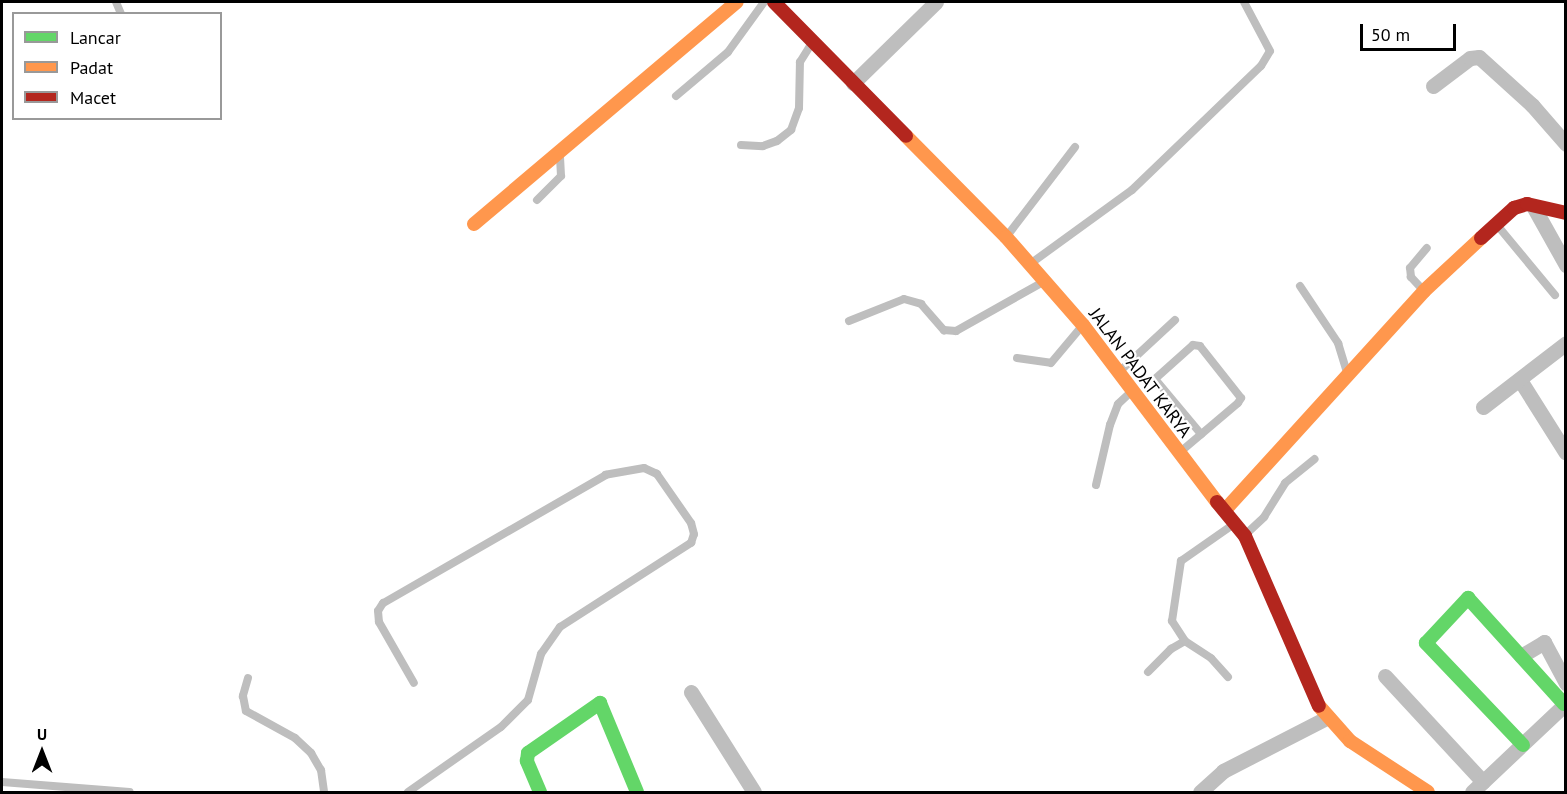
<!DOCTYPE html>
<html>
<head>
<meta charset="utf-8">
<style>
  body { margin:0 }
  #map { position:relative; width:1567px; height:794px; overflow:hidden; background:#fff; font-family:"PT Sans",sans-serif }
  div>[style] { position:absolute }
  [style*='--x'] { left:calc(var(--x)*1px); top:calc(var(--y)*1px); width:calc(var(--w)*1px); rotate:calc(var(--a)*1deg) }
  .lane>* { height:8px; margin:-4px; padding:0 4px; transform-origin:4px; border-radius:4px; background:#bebebe }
  .street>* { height:15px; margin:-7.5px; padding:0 7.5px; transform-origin:7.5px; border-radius:7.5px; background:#bebebe }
  .fast>* { height:14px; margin:-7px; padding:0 7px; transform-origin:7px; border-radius:7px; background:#63d668 }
  .slow>* { height:14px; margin:-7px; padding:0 7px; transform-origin:7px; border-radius:7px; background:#ff974d }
  .jam>* { height:14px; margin:-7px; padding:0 7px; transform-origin:7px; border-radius:7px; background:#b3261e }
  span { translate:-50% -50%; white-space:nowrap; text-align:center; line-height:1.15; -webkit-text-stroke:4.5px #fff; paint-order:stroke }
  .street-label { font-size:18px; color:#000 }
  .frame { position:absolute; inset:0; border:3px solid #000; pointer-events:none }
  .legend { position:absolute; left:12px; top:12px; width:210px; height:108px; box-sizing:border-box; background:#fff; border:2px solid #999; margin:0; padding:8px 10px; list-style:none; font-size:18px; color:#000 }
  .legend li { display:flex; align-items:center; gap:12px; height:30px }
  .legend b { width:30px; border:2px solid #999 }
  .north { position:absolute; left:12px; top:722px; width:60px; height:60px; -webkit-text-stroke:4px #fff; paint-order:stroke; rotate:0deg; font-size:16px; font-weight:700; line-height:24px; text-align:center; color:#000 }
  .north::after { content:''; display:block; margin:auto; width:21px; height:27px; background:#000; clip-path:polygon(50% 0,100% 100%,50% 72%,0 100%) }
  .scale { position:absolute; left:1360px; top:24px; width:96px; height:27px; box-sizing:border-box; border:3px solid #000; border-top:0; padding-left:8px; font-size:18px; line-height:21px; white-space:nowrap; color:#000; -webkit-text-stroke:4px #fff; paint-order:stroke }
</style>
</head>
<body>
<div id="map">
  <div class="lane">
    <div style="--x:116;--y:2;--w:13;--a:67"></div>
    <div style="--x:676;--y:96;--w:68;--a:-40.2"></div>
    <div style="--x:728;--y:52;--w:62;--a:-54.2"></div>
    <div style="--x:741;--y:145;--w:22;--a:3"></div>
    <div style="--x:763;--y:146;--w:15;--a:-20"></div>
    <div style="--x:777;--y:141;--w:18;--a:-38"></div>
    <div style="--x:791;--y:130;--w:23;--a:-70"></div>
    <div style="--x:799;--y:108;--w:46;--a:-88.8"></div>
    <div style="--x:800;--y:62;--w:22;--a:-58"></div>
    <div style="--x:537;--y:200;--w:34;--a:-45"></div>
    <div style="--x:561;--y:176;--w:20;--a:-93"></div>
    <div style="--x:1497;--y:225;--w:91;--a:50.4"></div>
    <div style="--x:1007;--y:236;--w:112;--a:-52.6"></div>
    <div style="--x:1030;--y:264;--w:126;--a:-36"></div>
    <div style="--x:1132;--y:190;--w:179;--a:-43.9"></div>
    <div style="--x:1261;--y:66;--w:17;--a:-59"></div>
    <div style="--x:1270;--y:51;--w:55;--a:-118"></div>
    <div style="--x:1300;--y:286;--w:69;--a:56.3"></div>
    <div style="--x:1338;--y:343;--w:31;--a:73"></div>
    <div style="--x:1423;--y:290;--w:18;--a:-133"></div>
    <div style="--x:1411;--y:277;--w:9;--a:-96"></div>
    <div style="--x:1410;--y:268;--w:26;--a:-50"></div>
    <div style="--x:849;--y:321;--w:59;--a:-21.8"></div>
    <div style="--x:904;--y:299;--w:18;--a:16"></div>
    <div style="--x:921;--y:304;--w:35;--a:49"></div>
    <div style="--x:944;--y:330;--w:12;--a:5"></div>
    <div style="--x:956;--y:331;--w:100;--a:-29.4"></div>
    <div style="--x:1017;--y:358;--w:34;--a:8"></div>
    <div style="--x:1051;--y:363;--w:48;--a:-50"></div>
    <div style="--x:1120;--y:371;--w:75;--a:-42.8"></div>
    <div style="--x:1179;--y:453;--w:77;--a:-40.3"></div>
    <div style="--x:1238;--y:403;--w:6;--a:-59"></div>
    <div style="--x:1241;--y:398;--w:66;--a:-128.3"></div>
    <div style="--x:1200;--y:346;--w:7;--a:-172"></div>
    <div style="--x:1193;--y:345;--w:51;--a:138.2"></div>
    <div style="--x:1155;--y:379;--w:72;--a:50.1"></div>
    <div style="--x:1096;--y:485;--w:62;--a:-76.9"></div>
    <div style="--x:1110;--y:425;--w:22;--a:-69"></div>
    <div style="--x:1118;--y:404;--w:16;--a:-43"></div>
    <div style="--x:1246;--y:534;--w:25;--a:-43"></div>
    <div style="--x:1264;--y:517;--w:40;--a:-58"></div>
    <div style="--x:1285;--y:483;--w:38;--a:-39"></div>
    <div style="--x:1148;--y:672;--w:33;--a:-45"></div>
    <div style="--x:1171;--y:649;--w:16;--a:-30"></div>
    <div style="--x:1228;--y:677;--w:25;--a:-132"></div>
    <div style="--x:1211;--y:658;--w:31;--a:-147"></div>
    <div style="--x:1185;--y:641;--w:24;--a:-123"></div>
    <div style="--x:1172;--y:621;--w:61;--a:-81.5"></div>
    <div style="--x:1181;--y:561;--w:65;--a:-34.9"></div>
    <div style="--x:248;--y:678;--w:19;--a:106"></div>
    <div style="--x:243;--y:696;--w:15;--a:79"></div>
    <div style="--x:246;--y:711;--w:56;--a:28.9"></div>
    <div style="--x:295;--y:738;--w:22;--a:43"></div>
    <div style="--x:311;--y:753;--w:20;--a:60"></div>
    <div style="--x:321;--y:770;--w:22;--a:82"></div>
    <div style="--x:2;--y:782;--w:128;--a:4.5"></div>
    <div style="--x:408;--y:792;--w:113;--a:-35"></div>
    <div style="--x:501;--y:727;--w:38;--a:-45"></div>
    <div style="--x:528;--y:700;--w:48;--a:-74.2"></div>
    <div style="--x:541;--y:654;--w:33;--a:-55"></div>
    <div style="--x:560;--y:627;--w:156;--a:-32.7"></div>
    <div style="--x:691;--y:543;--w:9;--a:-72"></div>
    <div style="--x:694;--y:534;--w:11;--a:-105"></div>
    <div style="--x:691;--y:523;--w:60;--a:-124.8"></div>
    <div style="--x:657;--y:474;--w:14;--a:-155"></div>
    <div style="--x:644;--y:468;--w:39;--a:170"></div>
    <div style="--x:606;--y:475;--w:257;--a:150.1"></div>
    <div style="--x:383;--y:603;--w:9;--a:122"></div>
    <div style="--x:378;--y:611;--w:11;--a:85"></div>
    <div style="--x:379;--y:622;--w:70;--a:60.2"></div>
  </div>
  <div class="street">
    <div style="--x:853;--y:83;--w:116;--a:-44.3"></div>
    <div style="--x:1433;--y:86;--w:46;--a:-37.1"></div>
    <div style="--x:1470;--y:58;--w:9;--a:-6"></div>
    <div style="--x:1479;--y:57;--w:72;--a:42.2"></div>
    <div style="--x:1532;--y:105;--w:52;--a:48.9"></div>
    <div style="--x:1533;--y:206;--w:68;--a:60.8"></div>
    <div style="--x:1520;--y:380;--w:86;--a:57.8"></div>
    <div style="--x:1483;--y:407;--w:105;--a:-37.6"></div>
    <div style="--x:1521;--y:656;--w:27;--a:-31"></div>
    <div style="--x:1544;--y:642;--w:47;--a:61.8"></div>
    <div style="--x:1385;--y:676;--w:144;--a:47.2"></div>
    <div style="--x:691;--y:692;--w:118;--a:57.8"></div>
    <div style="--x:1200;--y:792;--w:31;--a:-42"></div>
    <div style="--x:1223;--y:771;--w:118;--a:-27.2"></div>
    <div style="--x:1472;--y:792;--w:129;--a:-43.4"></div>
  </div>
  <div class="fast">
    <div style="--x:1523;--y:745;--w:141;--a:-133.6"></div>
    <div style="--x:1426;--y:643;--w:62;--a:-47"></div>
    <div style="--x:1468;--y:598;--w:143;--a:47.8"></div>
    <div style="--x:540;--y:792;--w:34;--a:-113"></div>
    <div style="--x:527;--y:761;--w:8;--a:-83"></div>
    <div style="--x:528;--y:753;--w:88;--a:-34.8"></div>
    <div style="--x:600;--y:703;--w:96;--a:67.4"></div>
  </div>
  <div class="slow">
    <div style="--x:906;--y:136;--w:142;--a:45.3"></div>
    <div style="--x:1006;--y:237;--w:117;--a:48.8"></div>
    <div style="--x:1083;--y:325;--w:222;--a:52.9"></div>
    <div style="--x:474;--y:224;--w:344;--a:-40.2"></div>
    <div style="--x:1225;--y:510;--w:296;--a:-47.7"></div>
    <div style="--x:1424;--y:291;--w:78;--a:-42.9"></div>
    <div style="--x:1319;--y:706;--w:47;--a:48.5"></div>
    <div style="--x:1350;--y:741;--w:93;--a:33.2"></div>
  </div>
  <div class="jam">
    <div style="--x:774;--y:2;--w:188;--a:45.4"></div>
    <div style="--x:1481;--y:238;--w:45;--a:-42.3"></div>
    <div style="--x:1514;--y:208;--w:14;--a:-17"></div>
    <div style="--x:1527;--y:204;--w:40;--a:13"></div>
    <div style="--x:1217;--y:502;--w:44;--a:50.5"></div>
    <div style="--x:1245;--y:536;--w:185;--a:66.5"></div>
  </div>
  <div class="street-label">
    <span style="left:1140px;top:373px;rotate:53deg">JALAN PADAT KARYA</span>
  </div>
  <div class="frame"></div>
  <ul class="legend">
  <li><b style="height:8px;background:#63d668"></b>Lancar</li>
  <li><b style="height:8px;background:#ff974d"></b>Padat</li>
  <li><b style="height:8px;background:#b3261e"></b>Macet</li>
  </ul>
  <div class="north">U</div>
  <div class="scale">50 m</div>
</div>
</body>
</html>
